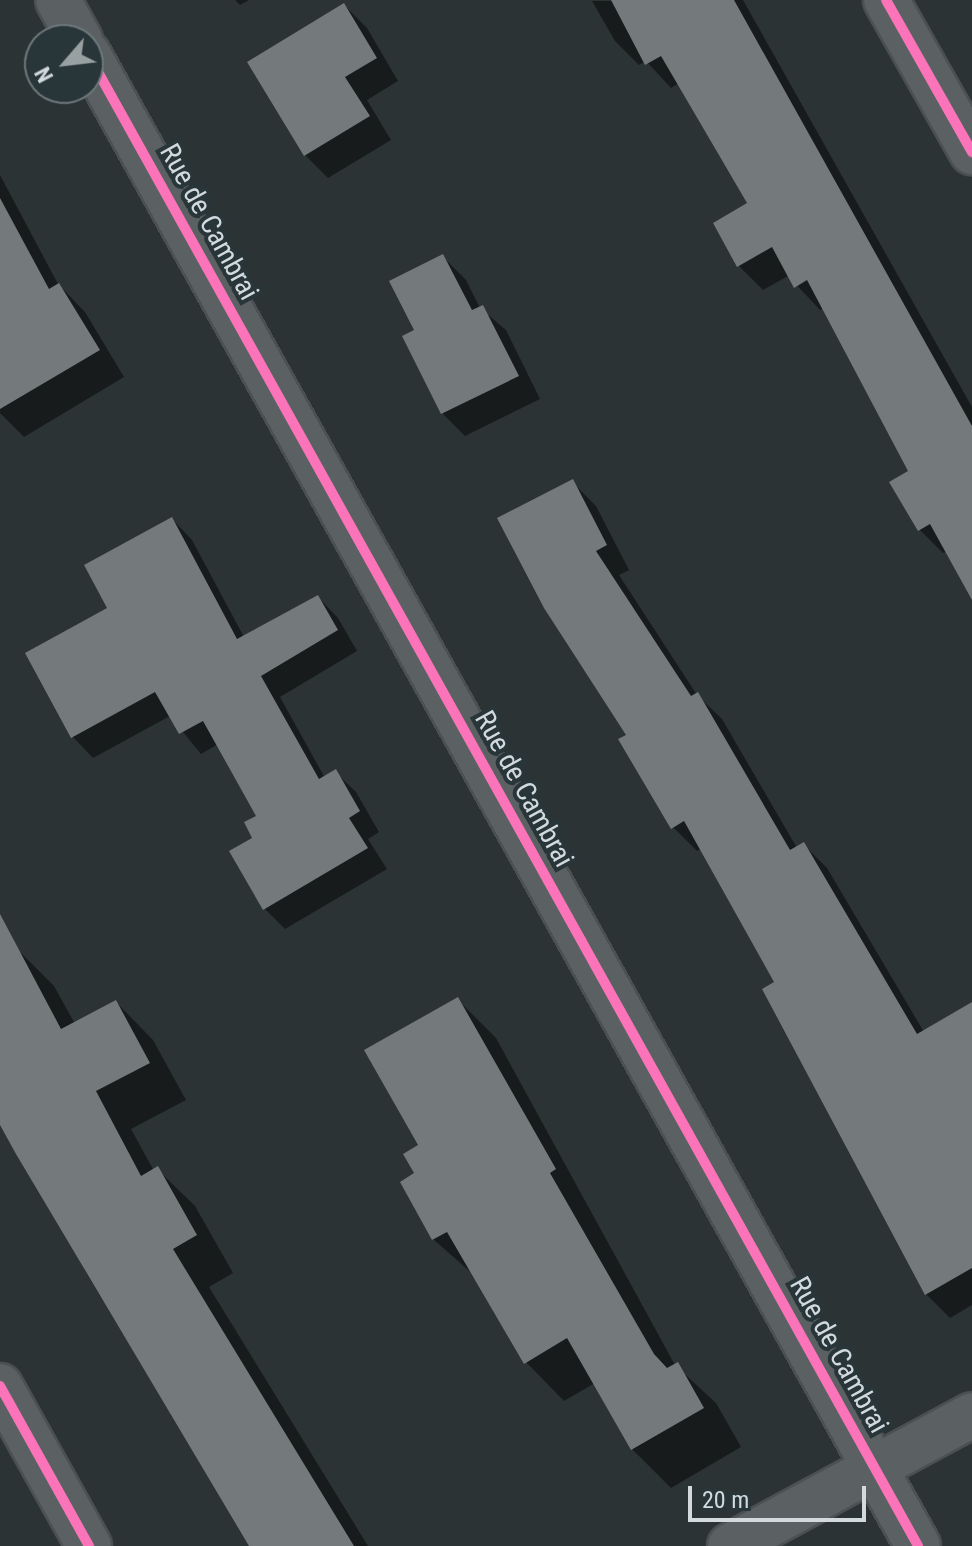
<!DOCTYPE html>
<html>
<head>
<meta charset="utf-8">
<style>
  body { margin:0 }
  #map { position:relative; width:972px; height:1546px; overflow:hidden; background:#2c3335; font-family:"Roboto Condensed",sans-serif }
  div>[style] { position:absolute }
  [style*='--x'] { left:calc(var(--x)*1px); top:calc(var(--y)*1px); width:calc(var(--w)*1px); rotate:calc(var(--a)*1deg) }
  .shadow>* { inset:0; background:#0007 }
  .building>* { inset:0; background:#74797b }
  .roads { filter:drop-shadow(2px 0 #4b5053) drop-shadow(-2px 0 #4b5053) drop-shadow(0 2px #4b5053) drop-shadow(0 -2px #4b5053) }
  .minor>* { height:44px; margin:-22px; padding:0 22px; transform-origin:22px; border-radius:22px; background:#5b6062 }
  .tertiary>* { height:44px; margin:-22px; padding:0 22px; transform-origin:22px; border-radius:22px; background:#5b6062 }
  .cycleway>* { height:10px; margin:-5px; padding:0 5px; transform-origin:5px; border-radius:5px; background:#fb73b8 }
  span { translate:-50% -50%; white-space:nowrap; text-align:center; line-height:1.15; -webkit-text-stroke:8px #283539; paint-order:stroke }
  .street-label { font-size:28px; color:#d2dadd }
  .north { position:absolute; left:24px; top:24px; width:80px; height:80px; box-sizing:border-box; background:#283539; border:2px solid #6c777b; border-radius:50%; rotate:242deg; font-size:22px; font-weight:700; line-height:32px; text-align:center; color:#d2dadd }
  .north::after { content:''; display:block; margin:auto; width:28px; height:36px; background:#98a0a2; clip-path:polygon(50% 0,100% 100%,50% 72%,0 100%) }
  .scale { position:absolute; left:688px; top:1486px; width:178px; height:36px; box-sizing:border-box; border:4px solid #d2dadd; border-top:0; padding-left:10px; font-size:24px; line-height:28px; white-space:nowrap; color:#d2dadd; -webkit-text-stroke:6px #283539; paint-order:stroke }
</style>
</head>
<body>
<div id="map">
  <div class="shadow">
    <div style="clip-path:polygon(235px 0,249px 0,240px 5px)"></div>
    <div style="clip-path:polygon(743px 0,972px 407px,972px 596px,947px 551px,943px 553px,919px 529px,911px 472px,824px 308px,820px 310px,788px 276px,763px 290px,739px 266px,715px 224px,750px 204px,679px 83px,671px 88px,646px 61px,639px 65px,615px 41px,592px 1px)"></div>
    <div style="clip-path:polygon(344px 5px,367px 28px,398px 81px,367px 100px,391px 140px,328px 178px,305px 155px)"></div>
    <div style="clip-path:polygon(0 175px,58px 284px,85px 312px,124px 377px,24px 437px,0 413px)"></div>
    <div style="clip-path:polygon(443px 257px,466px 280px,480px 308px,506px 330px,540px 399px,465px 436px,442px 413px)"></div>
    <div style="clip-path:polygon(572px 482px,596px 506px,629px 570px,619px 575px,697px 695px,722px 719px,797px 848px,803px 844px,827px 868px,924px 1032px,972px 1006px,972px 1305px,950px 1318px,926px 1294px,777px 983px,701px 849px,697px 851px,673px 827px,629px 735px)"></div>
    <div style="clip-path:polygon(172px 519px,192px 540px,244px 637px,318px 597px,338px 618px,357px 651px,280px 697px,325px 778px,335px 772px,356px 792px,379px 832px,368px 839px,387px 869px,285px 929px,264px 908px,255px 839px,259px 816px,218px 744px,201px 754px,170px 716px,93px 758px,73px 737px,110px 609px)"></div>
    <div style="clip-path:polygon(17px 949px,54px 986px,75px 1024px,116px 1002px,153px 1040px,186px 1100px,131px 1129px,154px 1171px,157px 1169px,195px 1206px,233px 1273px,209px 1287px,368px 1546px,252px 1546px,87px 1274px,0 1117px,0 958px)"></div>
    <div style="clip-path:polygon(458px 1000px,496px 1038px,675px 1365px,716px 1403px,741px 1447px,671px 1488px,632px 1449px,595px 1383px,564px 1401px,526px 1362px,475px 1276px,433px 1239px,417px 1174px)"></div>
  </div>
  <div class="building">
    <div style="clip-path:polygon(611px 0,734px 0,972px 426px,972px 600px,930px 524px,918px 531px,889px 482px,908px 471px,807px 280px,794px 288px,772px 247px,737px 267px,713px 223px,747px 203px,661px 56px,645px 65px)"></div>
    <div style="clip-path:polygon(344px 3px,377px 58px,345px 77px,370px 116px,304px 156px,247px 62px)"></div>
    <div style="clip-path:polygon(0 198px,49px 289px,59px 283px,100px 350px,0 409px)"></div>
    <div style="clip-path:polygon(443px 254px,472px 310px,483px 305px,519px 376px,441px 414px,402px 336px,414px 330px,389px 281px)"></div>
    <div style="clip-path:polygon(573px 479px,607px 545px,596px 551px,691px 696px,698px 692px,790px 850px,804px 842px,917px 1034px,972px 1002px,972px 1268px,925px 1295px,762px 989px,774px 982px,684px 821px,671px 829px,618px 739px,626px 735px,544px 608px,497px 518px)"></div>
    <div style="clip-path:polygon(172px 517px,237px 639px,318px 595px,338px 630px,261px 676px,319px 779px,336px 769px,360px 811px,349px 818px,368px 848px,263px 910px,229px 851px,252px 838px,244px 822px,256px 816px,203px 721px,179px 734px,155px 692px,71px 738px,25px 653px,107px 608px,84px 565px)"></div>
    <div style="clip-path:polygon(0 914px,61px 1029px,116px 1000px,150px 1063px,96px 1091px,141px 1176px,158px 1166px,197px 1235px,173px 1249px,354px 1546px,249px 1546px,16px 1154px,0 1125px)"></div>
    <div style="clip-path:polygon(458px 997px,556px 1169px,550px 1173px,654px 1354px,667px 1368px,678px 1362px,704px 1408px,631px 1450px,567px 1338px,524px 1364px,447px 1232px,432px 1240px,400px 1182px,414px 1173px,403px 1154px,418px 1145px,364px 1050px)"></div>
  </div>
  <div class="roads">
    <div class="minor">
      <div style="--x:58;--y:0;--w:46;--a:61.2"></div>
      <div style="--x:886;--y:0;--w:175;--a:60.5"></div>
      <div style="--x:88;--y:54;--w:1707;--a:60.91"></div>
      <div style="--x:730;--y:1546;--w:275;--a:-28.4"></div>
    </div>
    <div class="tertiary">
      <div style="--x:0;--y:1386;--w:183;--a:60.9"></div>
    </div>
  </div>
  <div class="cycleway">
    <div style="--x:886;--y:0;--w:175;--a:60.5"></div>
    <div style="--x:88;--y:54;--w:1707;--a:60.91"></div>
    <div style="--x:0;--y:1386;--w:183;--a:60.9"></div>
  </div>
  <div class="street-label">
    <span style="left:209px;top:222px;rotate:61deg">Rue de Cambrai</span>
    <span style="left:524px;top:789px;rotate:61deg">Rue de Cambrai</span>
    <span style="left:839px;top:1355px;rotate:61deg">Rue de Cambrai</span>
  </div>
  <div class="north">N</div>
  <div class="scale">20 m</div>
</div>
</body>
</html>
